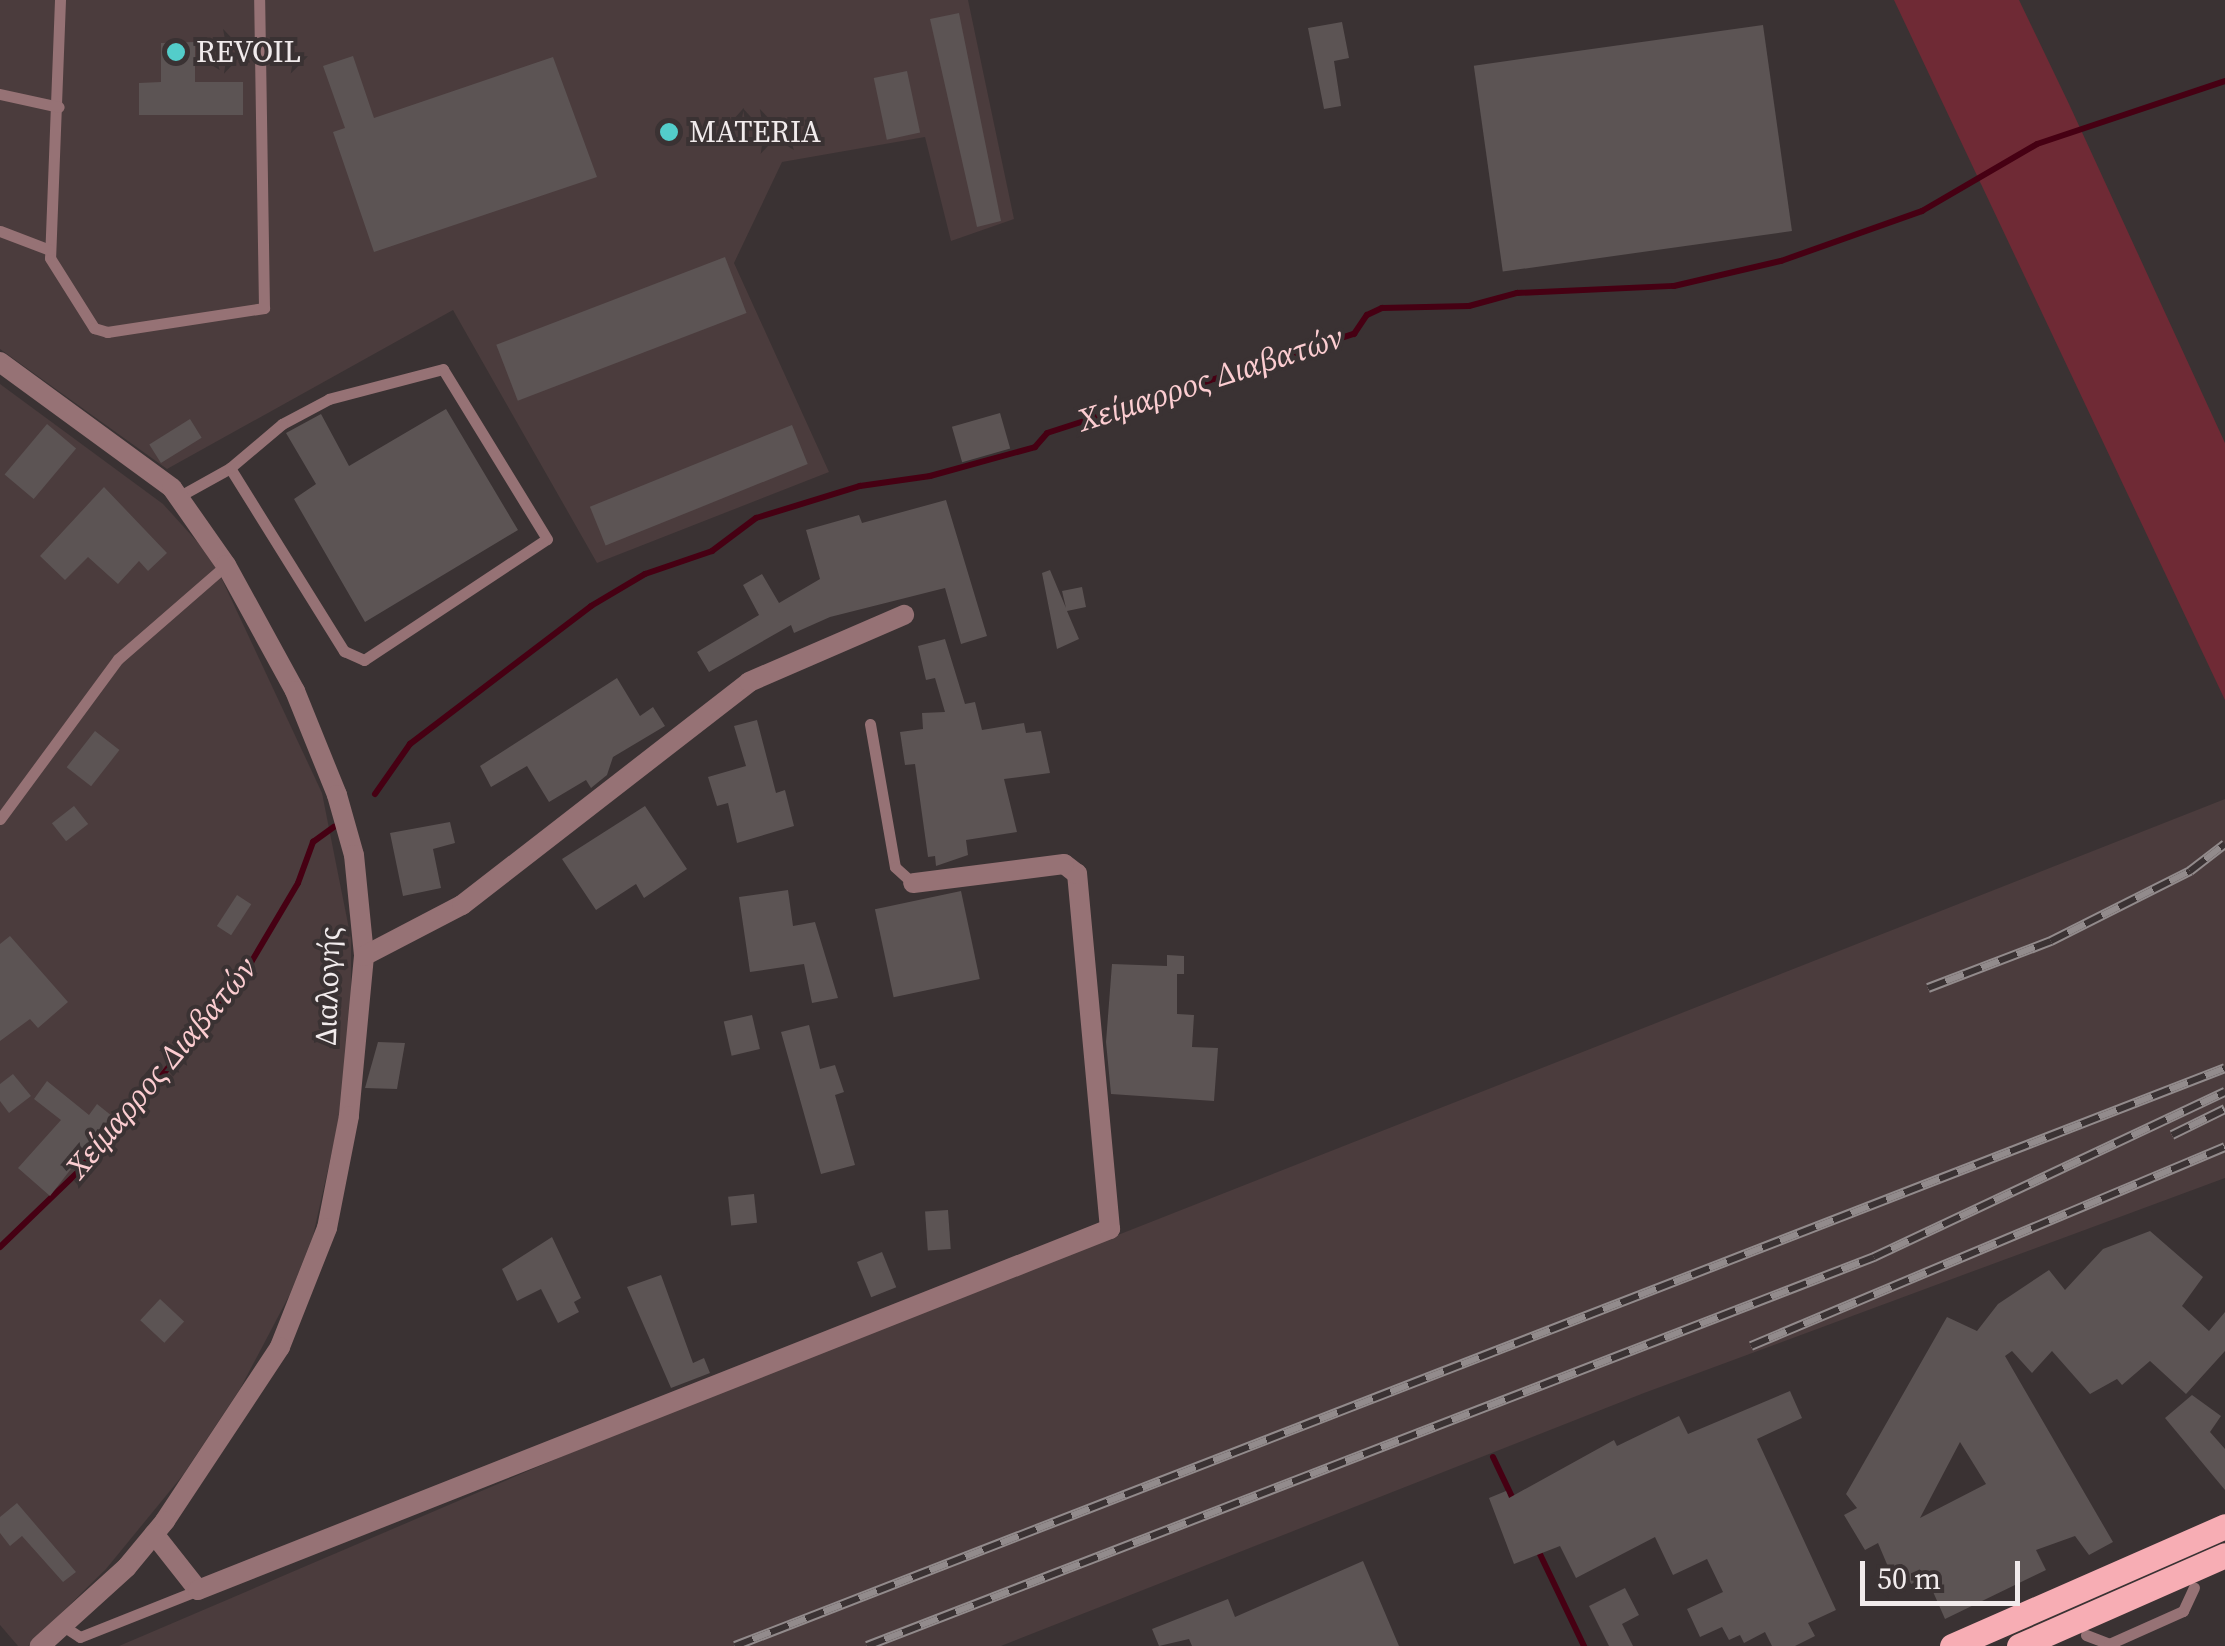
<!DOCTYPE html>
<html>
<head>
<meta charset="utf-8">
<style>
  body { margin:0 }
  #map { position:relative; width:2225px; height:1646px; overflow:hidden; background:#3a3233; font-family:"Source Serif 4",serif }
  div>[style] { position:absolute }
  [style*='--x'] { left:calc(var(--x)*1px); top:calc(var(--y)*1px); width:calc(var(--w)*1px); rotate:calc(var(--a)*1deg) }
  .built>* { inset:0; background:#4b3c3d }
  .green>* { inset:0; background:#6f2a35 }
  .stream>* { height:6px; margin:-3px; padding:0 3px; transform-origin:3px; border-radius:3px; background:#460013 }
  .building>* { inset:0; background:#5c5454; transform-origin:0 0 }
  .lane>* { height:11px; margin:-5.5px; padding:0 5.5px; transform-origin:5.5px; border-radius:5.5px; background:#967275 }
  .street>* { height:20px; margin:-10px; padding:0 10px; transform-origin:10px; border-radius:10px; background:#967275 }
  .primary>* { height:25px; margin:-12.5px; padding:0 12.5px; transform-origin:12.5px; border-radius:12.5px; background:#f7adb4 }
  .rail>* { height:10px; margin-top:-5px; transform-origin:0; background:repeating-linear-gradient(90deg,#3a3233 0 19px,#928b8c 0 38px); box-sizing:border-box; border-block:2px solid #928b8c }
  .dots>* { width:28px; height:28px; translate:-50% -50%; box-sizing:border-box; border:5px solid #3a3233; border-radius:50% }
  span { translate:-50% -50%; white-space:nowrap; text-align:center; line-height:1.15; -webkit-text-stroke:8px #3a3233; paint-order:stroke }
  .poi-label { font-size:30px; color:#f1ebec }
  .left { translate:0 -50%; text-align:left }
  .street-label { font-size:30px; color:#f1ebec }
  .water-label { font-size:32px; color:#fccdd1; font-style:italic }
  .scale { position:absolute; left:1860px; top:1561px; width:160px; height:45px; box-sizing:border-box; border:5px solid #f1ebec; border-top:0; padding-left:12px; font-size:30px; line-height:35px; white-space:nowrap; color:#f1ebec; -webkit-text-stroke:8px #3a3233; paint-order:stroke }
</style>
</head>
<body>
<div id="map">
  <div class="built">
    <div style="clip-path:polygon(0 0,968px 0,1014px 219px,951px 241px,925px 137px,782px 162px,734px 263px,829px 472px,597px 563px,453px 310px,167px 469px,0 349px)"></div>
    <div style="clip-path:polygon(0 384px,163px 504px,212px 558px,322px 793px,351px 939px,351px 1019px,339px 1120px,313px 1236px,290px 1294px,240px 1389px,183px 1475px,106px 1569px,28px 1646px,18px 1646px,0 1625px)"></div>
    <div style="clip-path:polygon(2225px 799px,2225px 1178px,1644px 1393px,1001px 1646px,119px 1646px,638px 1424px)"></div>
  </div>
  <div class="green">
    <div style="clip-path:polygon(1894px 0,2019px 0,2069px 104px,2225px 443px,2225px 700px)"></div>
  </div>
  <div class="stream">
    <div style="--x:375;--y:794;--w:61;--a:-55"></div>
    <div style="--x:410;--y:744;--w:228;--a:-37.3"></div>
    <div style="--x:591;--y:606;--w:63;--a:-30.7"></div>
    <div style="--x:645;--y:574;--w:71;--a:-18.9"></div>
    <div style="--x:712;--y:551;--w:55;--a:-36.9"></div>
    <div style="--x:756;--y:518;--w:109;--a:-17.1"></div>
    <div style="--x:860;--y:486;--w:71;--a:-8.1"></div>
    <div style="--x:930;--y:476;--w:109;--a:-15.4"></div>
    <div style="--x:1035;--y:447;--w:18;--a:-49"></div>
    <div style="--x:1047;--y:433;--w:323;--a:-17.9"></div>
    <div style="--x:1354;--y:334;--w:23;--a:-56"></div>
    <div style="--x:1367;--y:315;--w:17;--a:-25"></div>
    <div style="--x:1382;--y:308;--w:87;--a:-1.3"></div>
    <div style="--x:1469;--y:306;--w:50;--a:-15.2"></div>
    <div style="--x:1517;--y:293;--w:157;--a:-2.6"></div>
    <div style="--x:1674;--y:286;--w:110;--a:-13.2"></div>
    <div style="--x:1781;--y:261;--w:150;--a:-19.5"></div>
    <div style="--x:1922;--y:211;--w:133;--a:-30.2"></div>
    <div style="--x:2037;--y:144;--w:198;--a:-18.5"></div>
    <div style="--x:0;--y:1247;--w:114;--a:-43.9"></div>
    <div style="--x:82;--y:1168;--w:49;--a:-56.6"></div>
    <div style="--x:109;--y:1127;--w:20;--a:-24"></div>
    <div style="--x:127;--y:1119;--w:190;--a:-51.2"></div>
    <div style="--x:246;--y:971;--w:102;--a:-59.4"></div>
    <div style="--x:298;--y:883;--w:44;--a:-69.9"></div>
    <div style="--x:313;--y:842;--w:26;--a:-36"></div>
    <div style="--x:1493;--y:1457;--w:49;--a:64.5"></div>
    <div style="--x:1537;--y:1548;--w:109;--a:64.4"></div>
  </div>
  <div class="building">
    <div style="clip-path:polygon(959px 13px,1001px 221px,977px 227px,930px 19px)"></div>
    <div style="clip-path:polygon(1342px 22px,1349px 58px,1334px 61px,1341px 106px,1324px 109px,1308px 28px)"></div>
    <div style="left:1763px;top:25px;width:208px;height:292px;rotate:82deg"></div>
    <div style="clip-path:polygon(195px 42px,195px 82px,243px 82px,243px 115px,139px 115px,139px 83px,161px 82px,161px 43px)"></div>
    <div style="clip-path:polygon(353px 56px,374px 118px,553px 57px,597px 177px,374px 252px,333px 132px,345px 128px,323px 66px)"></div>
    <div style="left:907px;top:71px;width:63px;height:34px;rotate:78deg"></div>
    <div style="left:725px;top:257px;width:60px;height:245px;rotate:69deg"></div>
    <div style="clip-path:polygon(446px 409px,518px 530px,365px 622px,294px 499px,316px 484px,286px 433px,321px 414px,349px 466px)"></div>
    <div style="left:1000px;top:413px;width:37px;height:50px;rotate:74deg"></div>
    <div style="left:190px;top:419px;width:22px;height:48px;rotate:58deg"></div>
    <div style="left:47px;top:424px;width:38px;height:66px;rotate:40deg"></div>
    <div style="left:792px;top:425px;width:42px;height:218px;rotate:68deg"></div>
    <div style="clip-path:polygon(104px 487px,167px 553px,148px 571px,139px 561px,118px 584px,88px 557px,65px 580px,40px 556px)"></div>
    <div style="clip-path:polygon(946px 500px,987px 636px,961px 644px,945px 588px,830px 617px,794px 633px,791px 625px,709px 672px,697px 652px,759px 615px,743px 585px,762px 574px,779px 603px,820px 579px,806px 530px,859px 515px,862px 523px)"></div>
    <div style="clip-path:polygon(1050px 570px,1066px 608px,1062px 591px,1082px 587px,1086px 607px,1067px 611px,1079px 639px,1057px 649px,1042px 573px)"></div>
    <div style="clip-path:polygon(945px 639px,965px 704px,975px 702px,982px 730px,1024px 723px,1026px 733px,1041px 731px,1050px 773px,1004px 779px,1017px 832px,966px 840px,968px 855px,936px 866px,935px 856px,928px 857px,915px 764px,905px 765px,900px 732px,923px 729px,922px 713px,945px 712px,935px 678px,926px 680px,918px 646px)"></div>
    <div style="clip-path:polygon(617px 678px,640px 716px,653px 707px,665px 726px,613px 757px,607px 775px,591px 788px,586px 780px,549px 802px,527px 766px,491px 787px,480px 766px)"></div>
    <div style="clip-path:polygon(757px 720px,776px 793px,785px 790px,794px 826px,737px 843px,728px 803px,717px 806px,708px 777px,746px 766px,734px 726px)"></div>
    <div style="left:95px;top:731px;width:31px;height:46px;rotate:38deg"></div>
    <div style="left:74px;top:806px;width:23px;height:28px;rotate:52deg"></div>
    <div style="clip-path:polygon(645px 806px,687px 869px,644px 898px,636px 884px,596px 910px,562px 859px)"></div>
    <div style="clip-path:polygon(450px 822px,455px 843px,433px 849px,441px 888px,403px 896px,390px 833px)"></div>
    <div style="clip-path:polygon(788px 890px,793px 926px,815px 922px,838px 998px,812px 1003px,804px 964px,750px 972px,739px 897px)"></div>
    <div style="left:961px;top:891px;width:90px;height:88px;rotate:78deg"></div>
    <div style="left:237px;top:895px;width:17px;height:37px;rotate:33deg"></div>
    <div style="clip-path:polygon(10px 936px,68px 1002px,38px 1028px,30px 1019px,0 1041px,0 944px)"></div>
    <div style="clip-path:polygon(1167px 955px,1184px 956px,1184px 974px,1177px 974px,1177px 1014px,1194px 1015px,1192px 1047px,1218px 1048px,1214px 1101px,1111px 1094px,1106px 1042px,1112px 964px,1167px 966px)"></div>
    <div style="left:752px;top:1015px;width:35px;height:29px;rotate:77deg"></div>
    <div style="clip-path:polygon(809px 1025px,820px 1069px,835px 1065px,844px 1092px,835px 1095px,855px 1165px,821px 1174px,781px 1032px)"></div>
    <div style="clip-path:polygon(378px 1042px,405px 1043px,397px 1089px,365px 1088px)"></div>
    <div style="clip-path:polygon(13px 1074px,31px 1096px,9px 1113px,0 1101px,0 1084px)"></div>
    <div style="clip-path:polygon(47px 1081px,89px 1115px,97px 1104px,112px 1116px,50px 1196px,18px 1168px,61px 1120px,34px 1099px)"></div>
    <div style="left:754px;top:1194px;width:29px;height:26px;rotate:84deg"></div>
    <div style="left:948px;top:1210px;width:39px;height:23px;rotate:86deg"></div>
    <div style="clip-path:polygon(evenodd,2150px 1231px,2203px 1277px,2182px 1306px,2209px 1331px,2225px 1312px,2225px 1351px,2186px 1394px,2150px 1361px,2122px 1385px,2117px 1379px,2090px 1394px,2052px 1351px,2032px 1373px,2012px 1351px,2005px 1356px,2113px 1542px,2089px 1555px,2075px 1536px,2036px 1550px,2046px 1570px,1945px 1619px,1927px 1578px,1911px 1584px,1902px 1564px,1889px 1569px,1878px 1543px,1865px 1550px,1844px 1515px,1857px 1508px,1846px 1494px,1947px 1317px,1977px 1331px,1998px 1304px,2049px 1270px,2065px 1290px,2103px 1249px,2150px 1231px,1960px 1442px,1986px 1484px,1920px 1518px,1960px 1442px)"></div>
    <div style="clip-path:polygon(552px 1237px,581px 1298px,574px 1302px,579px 1312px,558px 1323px,541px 1289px,517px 1301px,502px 1269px)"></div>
    <div style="left:882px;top:1252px;width:38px;height:27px;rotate:68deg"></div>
    <div style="clip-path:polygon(661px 1275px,693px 1363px,704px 1358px,710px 1373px,671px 1388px,627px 1287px)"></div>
    <div style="left:160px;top:1299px;width:33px;height:29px;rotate:43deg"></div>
    <div style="clip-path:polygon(1790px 1391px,1802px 1418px,1757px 1439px,1836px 1610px,1808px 1623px,1815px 1636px,1795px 1646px,1772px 1646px,1765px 1632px,1744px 1643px,1740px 1635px,1729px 1640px,1722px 1627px,1700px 1637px,1687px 1609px,1723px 1592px,1707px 1559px,1673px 1575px,1655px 1537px,1576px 1578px,1560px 1546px,1514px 1564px,1489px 1498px,1506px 1491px,1509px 1498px,1614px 1440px,1617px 1446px,1679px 1416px,1688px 1434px)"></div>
    <div style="clip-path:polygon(2192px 1395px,2221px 1416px,2210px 1432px,2225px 1449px,2225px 1490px,2165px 1418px)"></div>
    <div style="clip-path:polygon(17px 1503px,76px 1572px,63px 1582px,22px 1536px,10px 1546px,0 1533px,0 1517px)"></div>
    <div style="clip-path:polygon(1363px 1561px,1399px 1646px,1192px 1646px,1189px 1639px,1159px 1646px,1152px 1629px,1228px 1599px,1235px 1617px)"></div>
    <div style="clip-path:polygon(1625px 1588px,1639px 1615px,1622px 1624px,1633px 1646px,1609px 1646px,1589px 1606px)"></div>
  </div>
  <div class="lane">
    <div style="--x:60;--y:0;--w:258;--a:92.2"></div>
    <div style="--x:50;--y:258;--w:83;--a:57.8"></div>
    <div style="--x:94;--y:328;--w:14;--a:17"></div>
    <div style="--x:107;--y:332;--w:159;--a:-8.7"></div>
    <div style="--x:264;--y:308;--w:308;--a:-90.9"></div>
    <div style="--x:0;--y:94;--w:60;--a:12.4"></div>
    <div style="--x:0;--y:231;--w:53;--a:20.8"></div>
    <div style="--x:178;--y:497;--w:60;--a:-29.1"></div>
    <div style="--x:230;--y:468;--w:216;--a:58.1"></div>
    <div style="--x:344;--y:651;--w:22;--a:24"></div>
    <div style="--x:364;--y:660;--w:219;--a:-33.5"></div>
    <div style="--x:547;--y:539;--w:199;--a:-121.5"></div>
    <div style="--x:443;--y:369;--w:118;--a:165.3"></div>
    <div style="--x:329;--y:399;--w:53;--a:152"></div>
    <div style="--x:282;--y:424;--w:68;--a:139.8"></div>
    <div style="--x:870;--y:724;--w:145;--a:80.1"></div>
    <div style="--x:895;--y:867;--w:24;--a:42"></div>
    <div style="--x:0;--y:819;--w:199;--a:-53.6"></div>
    <div style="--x:118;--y:659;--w:143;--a:-41"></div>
    <div style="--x:63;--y:1626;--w:20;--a:33"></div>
    <div style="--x:80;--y:1637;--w:127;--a:-21.7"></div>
    <div style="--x:2086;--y:1635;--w:25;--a:21"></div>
    <div style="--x:2109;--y:1644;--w:81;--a:-24"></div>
    <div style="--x:2183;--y:1611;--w:26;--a:-65"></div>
  </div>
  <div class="street">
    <div style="--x:0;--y:362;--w:213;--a:36.2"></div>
    <div style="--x:172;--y:488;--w:94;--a:55"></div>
    <div style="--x:226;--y:565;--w:144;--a:61.3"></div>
    <div style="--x:295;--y:691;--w:112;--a:68"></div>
    <div style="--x:337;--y:795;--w:62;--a:74.2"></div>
    <div style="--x:354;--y:855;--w:101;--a:84.3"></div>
    <div style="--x:364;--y:956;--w:161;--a:95.4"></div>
    <div style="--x:349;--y:1116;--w:114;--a:101.1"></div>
    <div style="--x:327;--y:1228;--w:128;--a:111.6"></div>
    <div style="--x:280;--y:1347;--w:209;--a:123.5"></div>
    <div style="--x:165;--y:1521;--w:60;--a:129.6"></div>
    <div style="--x:127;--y:1567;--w:118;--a:137.8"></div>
    <div style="--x:364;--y:956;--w:110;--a:-27.5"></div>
    <div style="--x:462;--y:905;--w:363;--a:-37.8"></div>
    <div style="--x:749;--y:682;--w:169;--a:-23.4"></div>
    <div style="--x:154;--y:1534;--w:71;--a:51.8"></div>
    <div style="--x:198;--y:1590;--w:981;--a:-21.6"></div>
    <div style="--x:1110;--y:1229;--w:357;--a:-95.3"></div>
    <div style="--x:1077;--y:874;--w:16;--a:-142"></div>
    <div style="--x:1064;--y:864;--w:152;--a:172.8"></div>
  </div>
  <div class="primary">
    <div style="--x:1952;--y:1646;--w:298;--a:-23.7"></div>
    <div style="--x:2019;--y:1646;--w:225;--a:-23.8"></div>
  </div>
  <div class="rail">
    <div style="--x:1928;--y:988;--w:132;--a:-20.9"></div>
    <div style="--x:2051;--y:941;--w:156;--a:-26.7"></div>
    <div style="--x:2190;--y:871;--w:44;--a:-37.6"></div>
    <div style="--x:2172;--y:1135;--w:59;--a:-26.1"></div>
    <div style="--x:1751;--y:1346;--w:514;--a:-22.77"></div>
    <div style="--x:735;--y:1646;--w:1598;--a:-21.2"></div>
    <div style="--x:867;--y:1646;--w:1080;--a:-21.12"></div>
    <div style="--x:1874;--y:1257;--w:388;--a:-25.2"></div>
  </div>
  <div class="dots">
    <div style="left:176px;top:52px;background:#53cdca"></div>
    <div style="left:669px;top:132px;background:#53cdca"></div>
  </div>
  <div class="poi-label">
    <span class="left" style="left:196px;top:52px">REVOIL</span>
    <span class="left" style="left:689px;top:132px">MATERIA</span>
  </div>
  <div class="street-label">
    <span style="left:328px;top:986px;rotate:-88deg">Διαλογής</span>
  </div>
  <div class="water-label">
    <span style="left:1210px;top:379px;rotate:-18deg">Χείμαρρος Διαβατών</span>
    <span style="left:161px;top:1068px;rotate:-50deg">Χείμαρρος Διαβατών</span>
  </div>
  <div class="scale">50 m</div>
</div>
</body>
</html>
